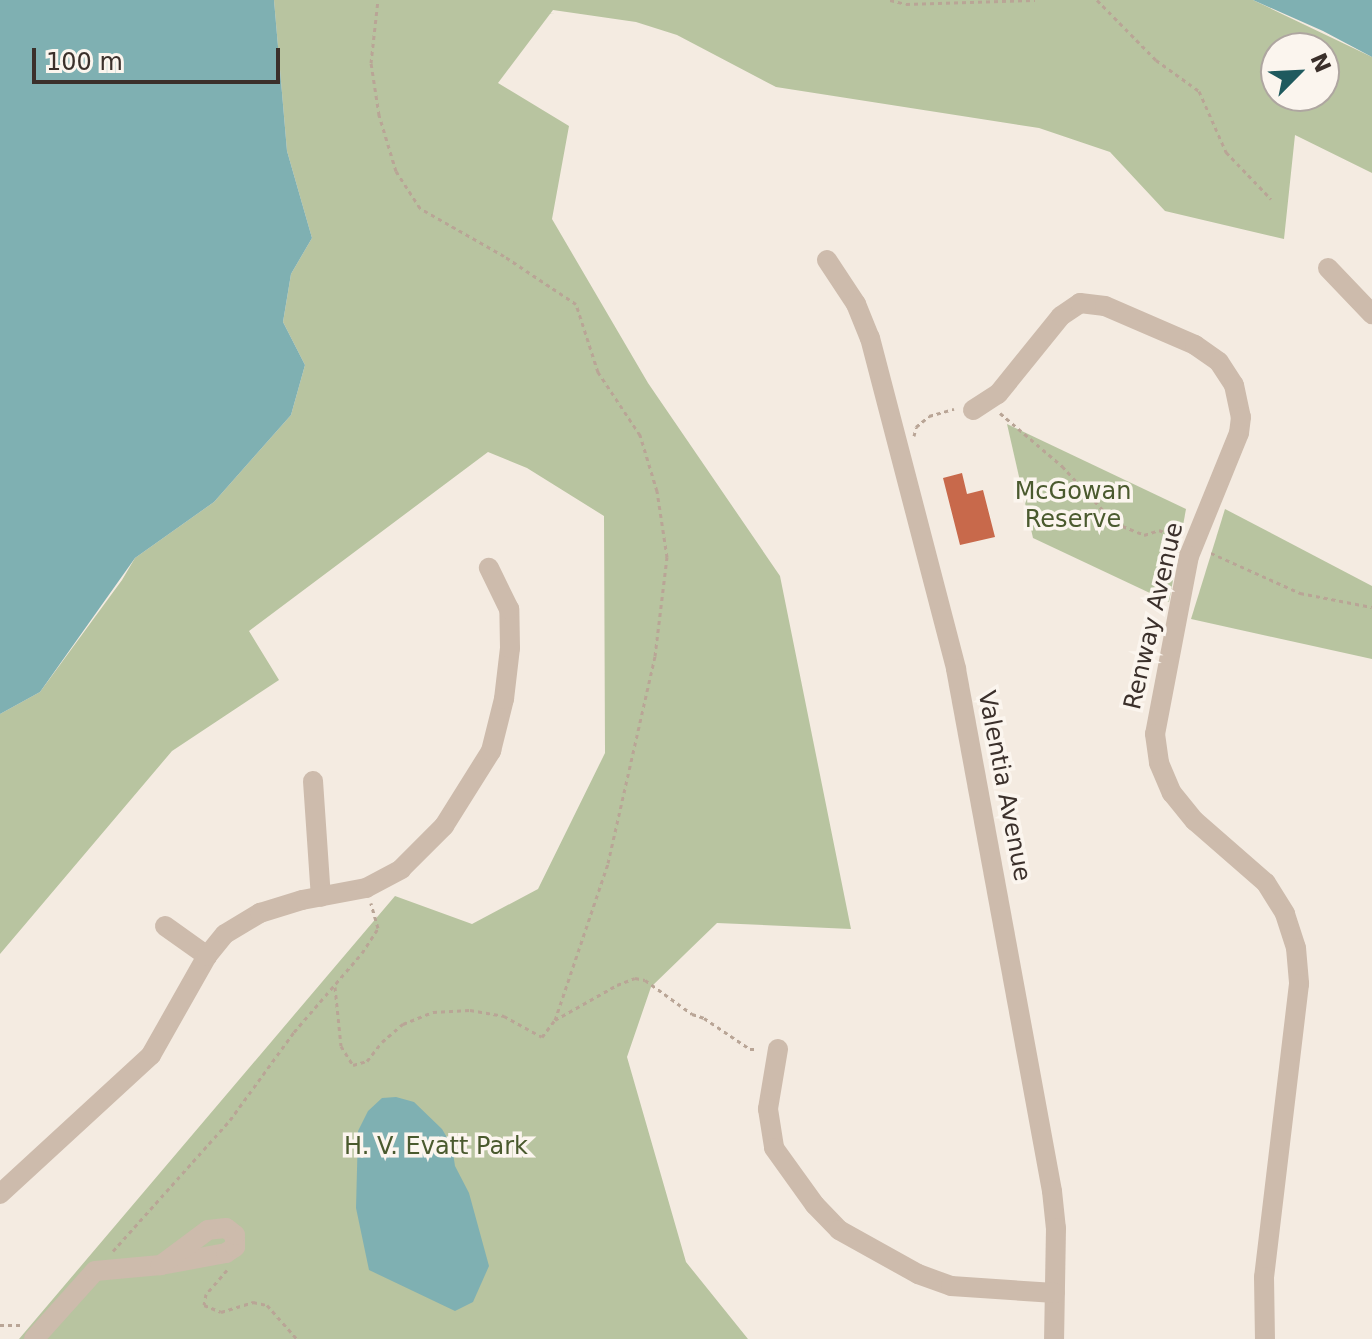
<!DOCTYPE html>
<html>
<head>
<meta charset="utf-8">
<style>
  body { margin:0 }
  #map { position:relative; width:1372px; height:1339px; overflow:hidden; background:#f4ebe1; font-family:"DejaVu Sans",sans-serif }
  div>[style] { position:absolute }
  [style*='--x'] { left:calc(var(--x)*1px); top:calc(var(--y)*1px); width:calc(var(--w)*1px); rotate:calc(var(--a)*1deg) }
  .green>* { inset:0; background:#b8c4a0 }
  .water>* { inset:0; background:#7fb0b2 }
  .building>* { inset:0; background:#c8694b }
  .path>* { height:3px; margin-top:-1.5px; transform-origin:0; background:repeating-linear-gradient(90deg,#b9a596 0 4px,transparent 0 8px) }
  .minor>* { height:20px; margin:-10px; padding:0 10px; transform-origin:10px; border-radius:10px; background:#cdbbac }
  span { translate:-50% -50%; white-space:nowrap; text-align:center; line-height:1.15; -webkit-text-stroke:7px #fbf5ee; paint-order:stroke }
  .park-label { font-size:24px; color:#4a5a2e }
  .street-label { font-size:24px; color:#3b302b }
  .north { position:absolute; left:1260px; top:32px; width:80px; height:80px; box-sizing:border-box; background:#fbf5ee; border:2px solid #aea6a0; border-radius:50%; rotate:66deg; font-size:22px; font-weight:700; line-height:32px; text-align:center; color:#3b302b }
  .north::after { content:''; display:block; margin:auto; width:28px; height:36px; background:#1f5a5e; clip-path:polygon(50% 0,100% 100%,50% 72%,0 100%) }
  .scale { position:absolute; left:32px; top:48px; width:248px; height:36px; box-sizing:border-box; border:4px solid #3b302b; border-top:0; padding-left:10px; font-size:24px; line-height:28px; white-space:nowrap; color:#3b302b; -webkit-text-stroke:6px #fbf5ee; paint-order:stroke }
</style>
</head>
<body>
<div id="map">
  <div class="green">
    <div style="clip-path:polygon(evenodd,274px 0,1253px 0,1372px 57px,1372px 173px,1295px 135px,1284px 239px,1165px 211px,1110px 152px,1039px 128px,776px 87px,677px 35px,636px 22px,553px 10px,498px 83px,569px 126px,552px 219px,648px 383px,780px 576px,851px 929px,717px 923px,651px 987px,627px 1057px,686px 1262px,748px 1339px,19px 1339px,395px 896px,472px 924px,538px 889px,605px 753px,604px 516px,527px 468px,488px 452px,249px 631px,279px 680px,172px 751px,0 954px,0 714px,40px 692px,122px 580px,135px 558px,214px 502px,291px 415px,305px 365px,283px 322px,291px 274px,312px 238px,287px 151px,274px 0,1276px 48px,1324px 48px,1324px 96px,1276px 96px,1276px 48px)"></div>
    <div style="clip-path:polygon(1007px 424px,1186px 509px,1169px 602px,1033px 538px)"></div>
    <div style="clip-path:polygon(1225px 509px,1372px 586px,1372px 659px,1191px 619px)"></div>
  </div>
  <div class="water">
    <div style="clip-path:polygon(0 0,274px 0,287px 151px,312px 238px,291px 274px,283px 322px,305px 365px,291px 415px,214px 502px,135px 558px,40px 692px,0 714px)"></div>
    <div style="clip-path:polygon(1253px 0,1372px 0,1372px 57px,1323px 31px)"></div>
    <div style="clip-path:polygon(396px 1097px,414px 1102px,442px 1129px,452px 1146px,455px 1166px,469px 1193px,489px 1266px,473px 1302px,455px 1311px,369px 1270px,356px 1208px,358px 1131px,368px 1111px,382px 1098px)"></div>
  </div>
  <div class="building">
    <div style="clip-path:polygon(962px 473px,967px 494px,983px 490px,995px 537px,960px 545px,943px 478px)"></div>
  </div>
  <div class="path">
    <div style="--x:890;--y:0;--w:16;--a:14"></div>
    <div style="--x:906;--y:4;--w:129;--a:-1.8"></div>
    <div style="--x:1097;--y:0;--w:84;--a:45.5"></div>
    <div style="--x:1156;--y:60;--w:53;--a:35.8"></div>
    <div style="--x:1199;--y:91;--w:67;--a:66.1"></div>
    <div style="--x:1226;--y:152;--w:65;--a:46.2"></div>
    <div style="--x:1000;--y:413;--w:82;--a:40.5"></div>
    <div style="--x:1062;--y:466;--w:78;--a:47.1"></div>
    <div style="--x:1115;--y:523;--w:31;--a:22"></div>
    <div style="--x:1144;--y:535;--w:16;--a:-18"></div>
    <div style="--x:1159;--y:530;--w:21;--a:23"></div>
    <div style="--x:914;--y:436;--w:9;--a:-77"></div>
    <div style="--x:916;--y:427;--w:17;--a:-40"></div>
    <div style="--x:929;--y:416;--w:26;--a:-16"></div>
    <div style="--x:1211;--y:553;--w:98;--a:24.2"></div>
    <div style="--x:1300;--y:593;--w:73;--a:11"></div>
    <div style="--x:335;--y:987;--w:59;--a:84.2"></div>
    <div style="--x:341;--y:1046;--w:22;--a:58"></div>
    <div style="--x:353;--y:1065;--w:15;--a:-16"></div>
    <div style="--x:367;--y:1061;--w:24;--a:-52"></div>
    <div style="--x:382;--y:1042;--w:28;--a:-41"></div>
    <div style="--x:403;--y:1024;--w:32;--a:-22"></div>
    <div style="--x:433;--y:1012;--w:37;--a:-3"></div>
    <div style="--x:470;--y:1010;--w:35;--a:10"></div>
    <div style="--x:504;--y:1016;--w:43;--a:28.9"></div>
    <div style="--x:542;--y:1037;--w:21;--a:-53"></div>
    <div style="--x:555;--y:1020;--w:166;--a:-71.3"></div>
    <div style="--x:608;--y:863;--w:212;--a:-77.2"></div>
    <div style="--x:655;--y:656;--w:100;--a:-83.1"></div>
    <div style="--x:667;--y:557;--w:67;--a:-98.6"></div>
    <div style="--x:657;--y:491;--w:59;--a:-106.9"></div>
    <div style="--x:640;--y:435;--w:76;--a:-123.7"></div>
    <div style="--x:598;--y:372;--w:71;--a:-107.9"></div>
    <div style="--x:576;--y:304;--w:87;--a:-146.3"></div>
    <div style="--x:504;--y:256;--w:97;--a:-150.3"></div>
    <div style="--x:420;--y:208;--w:44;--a:-123"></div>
    <div style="--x:396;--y:171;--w:59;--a:-106.9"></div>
    <div style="--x:379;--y:115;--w:53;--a:-98.7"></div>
    <div style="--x:371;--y:63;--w:63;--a:-83.7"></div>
    <div style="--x:555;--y:1020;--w:71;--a:-29.4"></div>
    <div style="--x:617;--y:985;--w:19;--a:-21"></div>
    <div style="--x:635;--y:978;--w:10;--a:11"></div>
    <div style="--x:645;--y:980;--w:58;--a:35.9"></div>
    <div style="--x:692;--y:1014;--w:13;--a:18"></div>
    <div style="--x:704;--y:1018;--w:55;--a:34"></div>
    <div style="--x:750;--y:1049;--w:8;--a:0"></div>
    <div style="--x:113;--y:1251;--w:176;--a:-48.2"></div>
    <div style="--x:230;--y:1120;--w:109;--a:-54"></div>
    <div style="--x:294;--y:1032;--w:104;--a:-49.3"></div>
    <div style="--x:362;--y:953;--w:30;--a:-57"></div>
    <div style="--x:378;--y:928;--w:26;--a:-106"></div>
    <div style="--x:227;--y:1270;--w:32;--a:131"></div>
    <div style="--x:206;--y:1294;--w:11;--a:100"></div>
    <div style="--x:204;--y:1305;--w:18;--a:22"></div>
    <div style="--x:221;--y:1312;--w:34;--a:-17"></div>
    <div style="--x:253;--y:1302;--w:14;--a:12"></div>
    <div style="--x:267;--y:1305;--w:45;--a:48.6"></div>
    <div style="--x:0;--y:1325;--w:20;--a:0"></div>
  </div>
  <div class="minor">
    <div style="--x:827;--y:260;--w:53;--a:56.6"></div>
    <div style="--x:856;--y:304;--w:37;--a:68"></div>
    <div style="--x:870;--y:338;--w:342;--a:75.4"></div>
    <div style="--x:956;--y:669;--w:531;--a:79.58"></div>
    <div style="--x:1052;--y:1191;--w:37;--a:84"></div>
    <div style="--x:1056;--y:1228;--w:111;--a:91"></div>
    <div style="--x:1328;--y:268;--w:64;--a:46.3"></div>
    <div style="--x:973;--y:410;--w:30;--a:-33"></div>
    <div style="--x:998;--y:394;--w:100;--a:-51.1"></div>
    <div style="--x:1061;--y:316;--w:23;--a:-34"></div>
    <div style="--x:1080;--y:303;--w:25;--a:7"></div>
    <div style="--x:1105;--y:306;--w:98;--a:23.4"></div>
    <div style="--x:1195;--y:345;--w:29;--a:35"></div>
    <div style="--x:1219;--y:362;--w:27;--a:57"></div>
    <div style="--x:1234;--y:385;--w:33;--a:78"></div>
    <div style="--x:1241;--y:417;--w:16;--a:97"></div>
    <div style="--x:1239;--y:433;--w:133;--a:112.1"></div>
    <div style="--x:1189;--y:556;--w:181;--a:100.8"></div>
    <div style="--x:1155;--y:734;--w:29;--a:82"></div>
    <div style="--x:1159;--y:763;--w:33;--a:67"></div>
    <div style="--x:1172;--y:793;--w:36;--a:51"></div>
    <div style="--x:1195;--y:821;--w:94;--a:41.1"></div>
    <div style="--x:1266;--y:883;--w:36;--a:58"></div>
    <div style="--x:1285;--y:914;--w:36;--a:72"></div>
    <div style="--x:1296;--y:948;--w:36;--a:85"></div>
    <div style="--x:1299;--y:984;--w:295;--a:96.8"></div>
    <div style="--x:1264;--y:1277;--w:62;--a:89.1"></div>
    <div style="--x:313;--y:781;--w:116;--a:86.1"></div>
    <div style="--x:165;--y:926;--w:52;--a:35.5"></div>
    <div style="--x:778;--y:1049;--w:61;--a:99.5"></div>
    <div style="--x:768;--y:1109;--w:39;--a:81"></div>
    <div style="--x:774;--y:1148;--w:70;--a:54.3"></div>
    <div style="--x:815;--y:1205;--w:35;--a:46"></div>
    <div style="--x:839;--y:1230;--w:90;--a:29.1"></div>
    <div style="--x:918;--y:1274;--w:35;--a:20"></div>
    <div style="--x:951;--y:1286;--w:104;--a:3.9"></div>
    <div style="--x:0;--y:1194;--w:205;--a:-42.6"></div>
    <div style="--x:151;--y:1055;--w:114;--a:-60.5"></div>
    <div style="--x:207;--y:956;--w:28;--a:-51"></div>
    <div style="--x:225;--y:934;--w:41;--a:-31"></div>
    <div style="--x:260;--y:913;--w:44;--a:-17.2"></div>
    <div style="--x:302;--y:900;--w:65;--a:-10.6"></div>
    <div style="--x:366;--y:888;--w:40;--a:-28"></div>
    <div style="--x:401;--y:869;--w:61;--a:-45"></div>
    <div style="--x:444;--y:826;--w:89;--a:-57.9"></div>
    <div style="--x:491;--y:751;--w:54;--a:-76"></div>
    <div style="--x:504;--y:699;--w:51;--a:-83.3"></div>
    <div style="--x:510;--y:648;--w:39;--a:-91"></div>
    <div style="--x:509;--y:609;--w:46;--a:-116"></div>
    <div style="--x:34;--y:1339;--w:91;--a:-48.1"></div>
    <div style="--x:95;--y:1271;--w:66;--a:-5.2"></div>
    <div style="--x:161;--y:1265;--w:66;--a:-10.5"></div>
    <div style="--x:226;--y:1253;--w:11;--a:-34"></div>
    <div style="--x:235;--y:1247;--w:12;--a:-90"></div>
    <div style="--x:235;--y:1235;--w:11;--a:-142"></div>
    <div style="--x:226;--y:1228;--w:18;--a:174"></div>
    <div style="--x:208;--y:1230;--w:59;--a:143.3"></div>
  </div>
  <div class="park-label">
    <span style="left:1073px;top:506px">McGowan<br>Reserve</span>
    <span style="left:436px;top:1147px">H. V. Evatt Park</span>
  </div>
  <div class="street-label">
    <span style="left:1154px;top:616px;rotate:-77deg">Renway Avenue</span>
    <span style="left:1004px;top:786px;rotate:79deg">Valentia Avenue</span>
  </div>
  <div class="north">N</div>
  <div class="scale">100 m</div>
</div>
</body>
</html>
